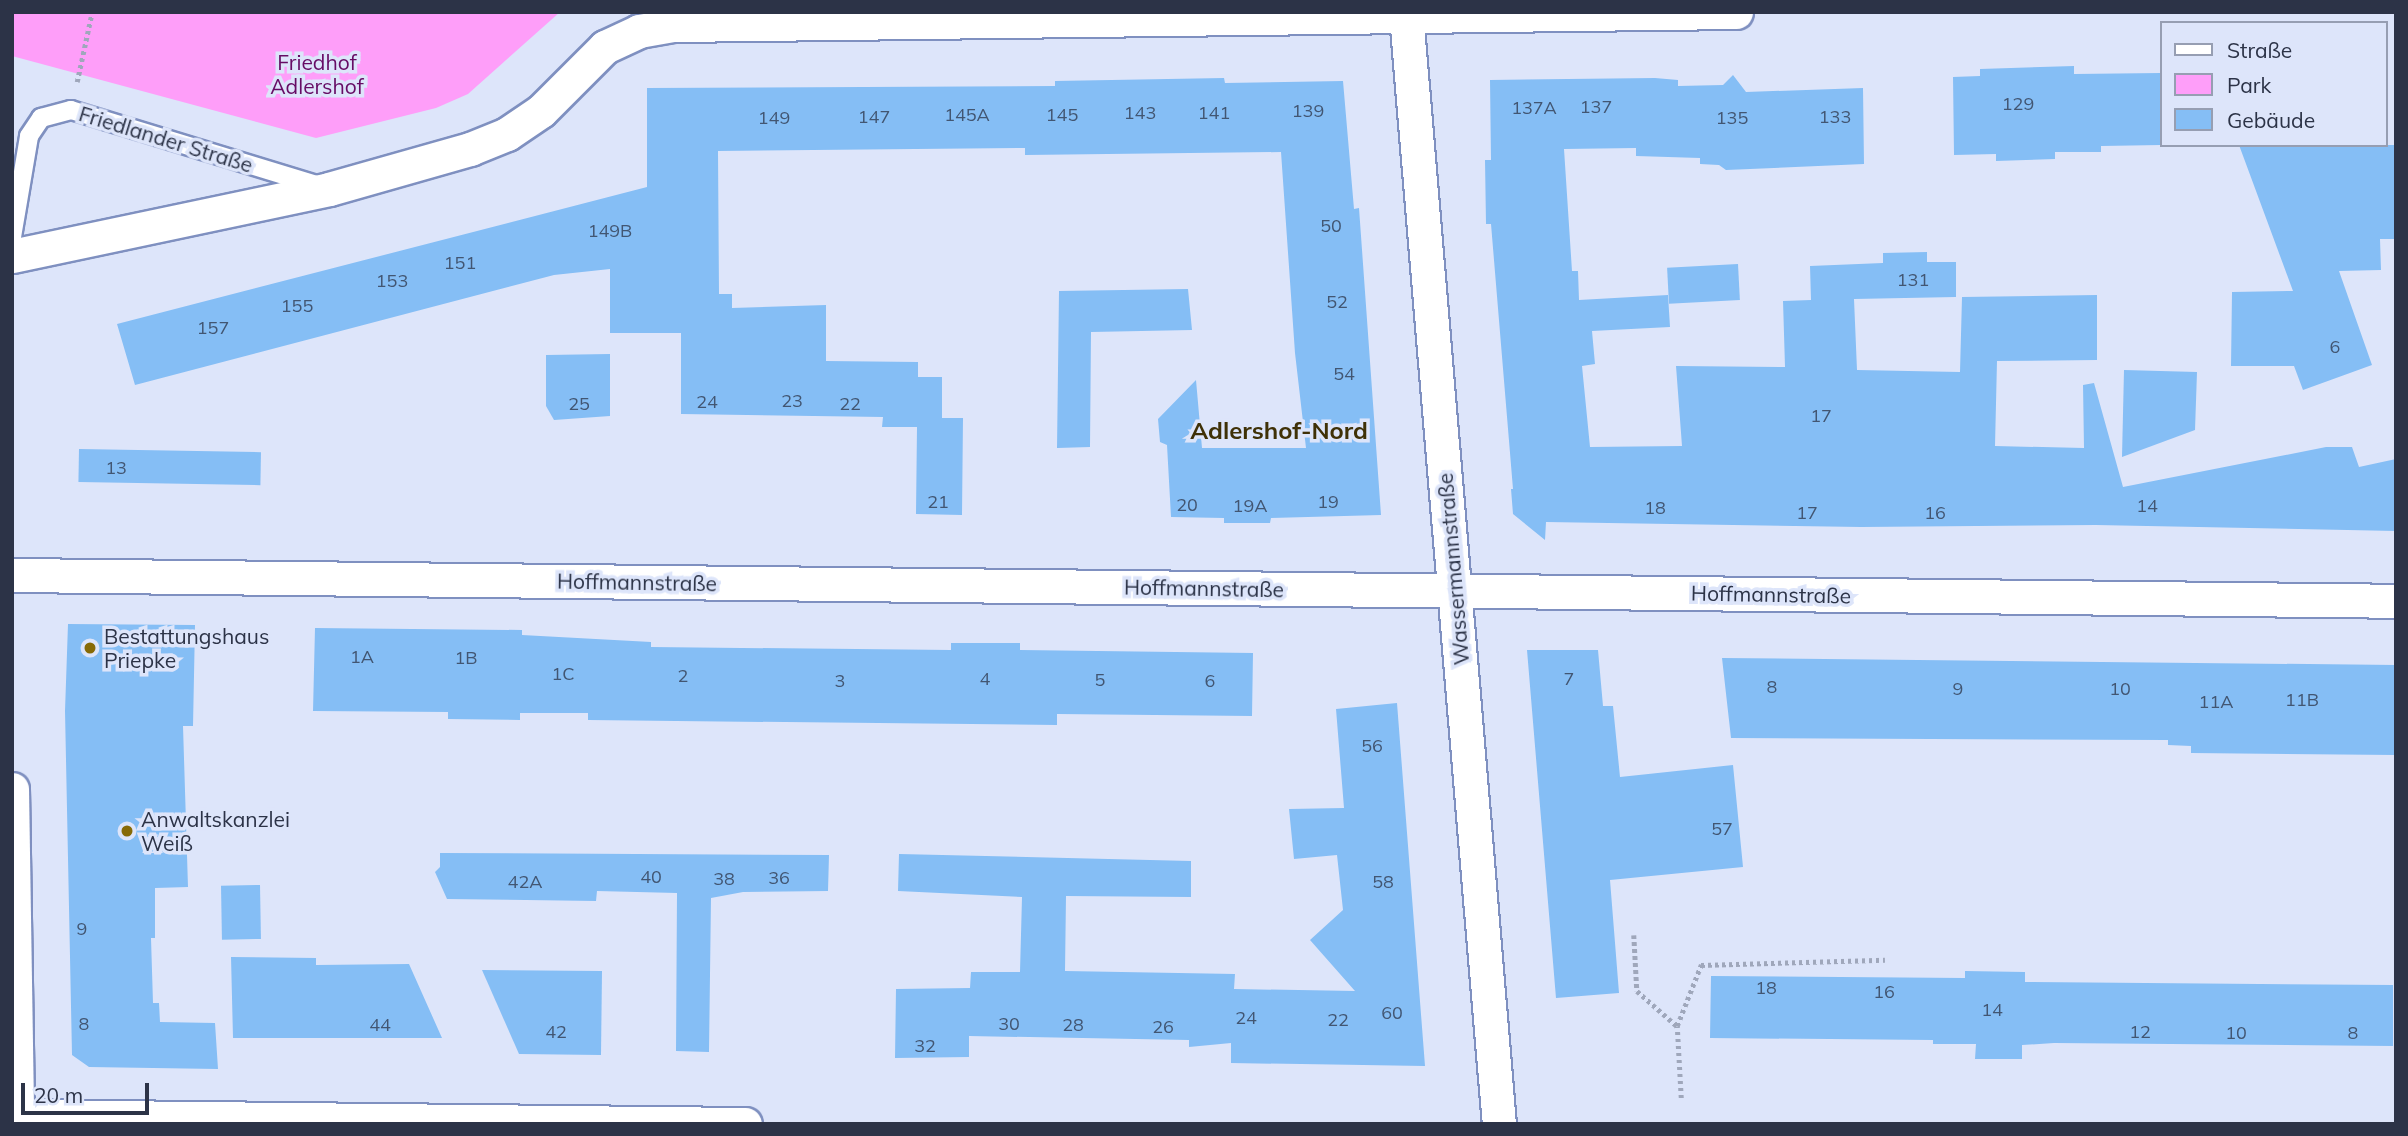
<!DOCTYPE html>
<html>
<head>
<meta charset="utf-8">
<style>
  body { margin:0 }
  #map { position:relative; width:2408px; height:1136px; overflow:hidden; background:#dde5fa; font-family:Mulish,sans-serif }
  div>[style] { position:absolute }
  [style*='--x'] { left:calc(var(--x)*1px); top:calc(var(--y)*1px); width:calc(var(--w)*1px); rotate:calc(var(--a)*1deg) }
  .green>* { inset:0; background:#fe9ef9 }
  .building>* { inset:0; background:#85bef5; transform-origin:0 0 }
  .path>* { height:4.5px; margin-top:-2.25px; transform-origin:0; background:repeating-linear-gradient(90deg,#9fa7bb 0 3.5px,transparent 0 7px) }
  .roads { filter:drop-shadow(2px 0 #7f90c0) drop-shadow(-2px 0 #7f90c0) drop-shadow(0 2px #7f90c0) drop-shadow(0 -2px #7f90c0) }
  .lane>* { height:18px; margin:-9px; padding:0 9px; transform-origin:9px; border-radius:9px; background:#fff }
  .street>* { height:33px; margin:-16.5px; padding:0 16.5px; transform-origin:16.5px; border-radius:16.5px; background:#fff }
  .dots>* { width:19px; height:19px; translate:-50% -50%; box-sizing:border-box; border:4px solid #dde5fa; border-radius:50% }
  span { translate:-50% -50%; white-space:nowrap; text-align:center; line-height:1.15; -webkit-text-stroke:7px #dde5fa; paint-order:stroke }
  .number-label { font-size:18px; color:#425672 }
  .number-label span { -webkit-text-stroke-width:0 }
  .park-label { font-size:21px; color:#660c65 }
  .street-label { font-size:21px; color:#2c3347 }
  .poi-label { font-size:21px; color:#2c3347 }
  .left { translate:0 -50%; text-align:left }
  .quarter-label { font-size:24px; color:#3f3107; font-weight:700 }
  .frame { position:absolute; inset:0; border:14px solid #2c3347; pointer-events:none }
  .legend { position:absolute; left:2160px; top:21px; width:228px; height:126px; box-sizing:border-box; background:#dde5fa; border:2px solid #969eb2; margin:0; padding:9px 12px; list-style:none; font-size:21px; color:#2c3347 }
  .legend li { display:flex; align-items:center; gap:14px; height:35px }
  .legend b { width:35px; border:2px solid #969eb2 }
  .scale { position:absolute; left:21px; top:1083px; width:128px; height:32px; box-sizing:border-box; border:4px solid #2c3347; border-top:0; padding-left:9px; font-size:21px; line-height:24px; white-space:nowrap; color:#2c3347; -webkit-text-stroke:5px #dde5fa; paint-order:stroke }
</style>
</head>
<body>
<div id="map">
  <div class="green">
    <div style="clip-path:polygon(12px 12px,560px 12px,468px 94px,436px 108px,316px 138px,12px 56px)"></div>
  </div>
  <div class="building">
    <div style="clip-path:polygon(2074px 66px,2074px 74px,2161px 73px,2161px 145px,2101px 146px,2101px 152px,2055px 152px,2055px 159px,1996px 161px,1996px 154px,1954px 155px,1953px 77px,1980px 76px,1980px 69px)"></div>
    <div style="clip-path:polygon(1733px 75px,1746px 92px,1863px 88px,1864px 164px,1726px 170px,1719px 165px,1700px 164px,1700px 158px,1636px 156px,1636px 148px,1564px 149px,1572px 271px,1578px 271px,1579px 300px,1668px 295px,1670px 327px,1592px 331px,1595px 364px,1582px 366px,1590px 447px,1682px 446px,1676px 366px,1785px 367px,1783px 301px,1811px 300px,1810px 266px,1883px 263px,1883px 253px,1927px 252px,1927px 262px,1956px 262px,1956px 297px,1854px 299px,1857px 370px,1960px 372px,1962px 297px,2097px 295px,2097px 360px,1997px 361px,1995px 446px,2084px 448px,2083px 385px,2094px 383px,2123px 487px,2326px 447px,2352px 447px,2359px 467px,2396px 459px,2396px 531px,2096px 525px,1861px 527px,1546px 522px,1545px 540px,1513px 514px,1511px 489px,1513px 489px,1491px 224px,1486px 224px,1485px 160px,1491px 160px,1490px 80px,1655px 78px,1678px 80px,1678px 86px,1723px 85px)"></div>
    <div style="clip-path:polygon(1224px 78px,1225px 83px,1343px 81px,1354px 209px,1359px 208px,1381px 515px,1271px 518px,1270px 523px,1224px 523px,1224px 518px,1171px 517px,1167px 445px,1160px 442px,1158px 419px,1196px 380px,1202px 448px,1306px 448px,1295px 353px,1281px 152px,1025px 155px,1025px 148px,718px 151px,719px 294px,732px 294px,732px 308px,826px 305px,826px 361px,918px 362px,918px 377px,942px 377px,942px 418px,963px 418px,962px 515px,916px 514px,917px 427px,882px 427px,883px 417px,681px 414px,681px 333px,610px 333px,610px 269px,554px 275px,135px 385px,117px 324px,647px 187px,647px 88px,1055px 86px,1055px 81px)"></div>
    <div style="clip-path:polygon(2239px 145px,2396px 145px,2396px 239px,2380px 239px,2381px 270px,2339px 271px,2372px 365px,2303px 390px,2294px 366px,2231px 366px,2232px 292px,2293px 291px)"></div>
    <div style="left:1738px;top:264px;width:36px;height:71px;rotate:87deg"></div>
    <div style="clip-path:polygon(1188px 289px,1192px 330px,1091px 332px,1090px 447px,1057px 448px,1059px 291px)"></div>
    <div style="clip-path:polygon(610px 354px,610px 416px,554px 420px,546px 406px,546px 355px)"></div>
    <div style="clip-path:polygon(2124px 370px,2197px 372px,2195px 430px,2122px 457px)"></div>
    <div style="left:79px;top:449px;width:182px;height:33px;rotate:1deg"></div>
    <div style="clip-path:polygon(68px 624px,195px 625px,193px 726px,183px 726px,188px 887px,155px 888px,155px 938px,151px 938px,153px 1003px,159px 1003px,160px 1022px,215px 1023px,218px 1069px,89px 1067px,72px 1055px,65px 711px)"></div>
    <div style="clip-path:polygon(315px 628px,522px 630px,522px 635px,651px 642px,651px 647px,951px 650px,951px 643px,1020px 643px,1020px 650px,1253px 653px,1252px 716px,1057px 714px,1057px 725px,588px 720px,588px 713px,520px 713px,520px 720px,448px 719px,448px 712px,313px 711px)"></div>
    <div style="clip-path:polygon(1527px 650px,1598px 650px,1603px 706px,1613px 706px,1620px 777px,1733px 765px,1743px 867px,1610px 880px,1619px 993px,1556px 998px)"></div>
    <div style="clip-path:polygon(1722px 658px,2396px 665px,2396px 755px,2191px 753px,2191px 746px,2168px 745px,2168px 740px,1731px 738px)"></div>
    <div style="clip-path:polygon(1397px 703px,1425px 1066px,1231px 1063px,1231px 1043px,1189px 1047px,1189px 1040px,969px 1036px,969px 1057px,895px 1058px,896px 989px,970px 988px,971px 972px,1020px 972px,1022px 897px,898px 891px,899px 854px,1191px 861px,1191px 897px,1066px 896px,1065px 971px,1235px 974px,1234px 989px,1355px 991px,1310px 940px,1343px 910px,1337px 855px,1294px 859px,1289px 809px,1344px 808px,1336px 709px)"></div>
    <div style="clip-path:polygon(440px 853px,829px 855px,828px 891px,743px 892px,711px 898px,709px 1052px,676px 1051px,677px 893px,597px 891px,596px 901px,447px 899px,435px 872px,440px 867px)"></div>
    <div style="left:260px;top:885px;width:54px;height:39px;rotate:89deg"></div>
    <div style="clip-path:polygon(231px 957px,316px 958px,316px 965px,409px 964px,442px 1038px,233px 1038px)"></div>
    <div style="clip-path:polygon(482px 970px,602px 971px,601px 1055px,519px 1054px)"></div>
    <div style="clip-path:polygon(1965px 971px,2025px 972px,2025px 982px,2393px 985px,2393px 1046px,2054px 1043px,2022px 1045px,2022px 1059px,1975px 1059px,1976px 1044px,1933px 1044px,1933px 1040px,1710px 1038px,1711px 976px,1965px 978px)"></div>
  </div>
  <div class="path">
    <div style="--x:77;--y:82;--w:72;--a:-77.9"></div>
    <div style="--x:1634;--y:935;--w:56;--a:86.9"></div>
    <div style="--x:1637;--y:991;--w:53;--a:41.2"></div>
    <div style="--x:1681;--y:1098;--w:72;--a:-93.2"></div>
    <div style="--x:1677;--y:1026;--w:66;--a:-68.5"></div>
    <div style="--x:1701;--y:965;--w:184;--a:-1.6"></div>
  </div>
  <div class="roads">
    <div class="lane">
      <div style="--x:12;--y:237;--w:102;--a:-80.4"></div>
      <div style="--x:29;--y:136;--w:22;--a:-56"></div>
      <div style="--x:41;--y:118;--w:31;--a:-15"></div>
      <div style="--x:71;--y:110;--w:257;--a:17"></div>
    </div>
    <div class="street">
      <div style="--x:1406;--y:15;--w:1113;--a:85.21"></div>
      <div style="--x:12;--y:256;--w:324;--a:-11.9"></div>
      <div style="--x:329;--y:189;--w:147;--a:-15.8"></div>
      <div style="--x:470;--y:149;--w:40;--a:-22"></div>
      <div style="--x:507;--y:134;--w:41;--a:-34.1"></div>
      <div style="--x:541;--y:111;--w:91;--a:-45"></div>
      <div style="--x:605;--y:47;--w:38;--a:-25"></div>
      <div style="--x:639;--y:31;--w:36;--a:-10"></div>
      <div style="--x:674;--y:25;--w:1062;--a:-0.7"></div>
      <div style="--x:12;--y:575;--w:2384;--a:0.62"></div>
      <div style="--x:12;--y:789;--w:335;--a:89.1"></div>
      <div style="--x:17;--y:1116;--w:728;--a:0.63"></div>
    </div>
  </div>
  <div class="dots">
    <div style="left:90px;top:648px;background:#876a06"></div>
    <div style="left:127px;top:831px;background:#876a06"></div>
  </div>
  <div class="number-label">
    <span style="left:2018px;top:104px">129</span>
    <span style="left:1596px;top:107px">137</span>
    <span style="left:1534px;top:108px">137A</span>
    <span style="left:1308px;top:111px">139</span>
    <span style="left:1140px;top:113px">143</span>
    <span style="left:1214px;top:113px">141</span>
    <span style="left:967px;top:115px">145A</span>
    <span style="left:1062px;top:115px">145</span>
    <span style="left:874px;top:117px">147</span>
    <span style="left:1835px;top:117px">133</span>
    <span style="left:774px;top:118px">149</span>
    <span style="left:1732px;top:118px">135</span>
    <span style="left:1331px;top:226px">50</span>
    <span style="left:610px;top:231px">149B</span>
    <span style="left:460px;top:263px">151</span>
    <span style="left:1913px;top:280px">131</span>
    <span style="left:392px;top:281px">153</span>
    <span style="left:1337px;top:302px">52</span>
    <span style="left:297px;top:306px">155</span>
    <span style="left:213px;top:328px">157</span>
    <span style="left:2335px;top:347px">6</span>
    <span style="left:1344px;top:374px">54</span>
    <span style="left:792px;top:401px">23</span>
    <span style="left:707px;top:402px">24</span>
    <span style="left:579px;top:404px">25</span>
    <span style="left:850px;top:404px">22</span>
    <span style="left:1821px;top:416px">17</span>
    <span style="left:116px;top:468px">13</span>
    <span style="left:938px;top:502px">21</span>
    <span style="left:1328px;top:502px">19</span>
    <span style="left:1187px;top:505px">20</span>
    <span style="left:1250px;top:506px">19A</span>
    <span style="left:2147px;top:506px">14</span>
    <span style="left:1655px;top:508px">18</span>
    <span style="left:1807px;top:513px">17</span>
    <span style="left:1935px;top:513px">16</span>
    <span style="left:362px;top:657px">1A</span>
    <span style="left:466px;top:658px">1B</span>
    <span style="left:563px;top:674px">1C</span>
    <span style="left:683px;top:676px">2</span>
    <span style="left:985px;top:679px">4</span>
    <span style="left:1569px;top:679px">7</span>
    <span style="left:1100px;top:680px">5</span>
    <span style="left:840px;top:681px">3</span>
    <span style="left:1210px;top:681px">6</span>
    <span style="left:1772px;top:687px">8</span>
    <span style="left:1958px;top:689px">9</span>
    <span style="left:2120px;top:689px">10</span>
    <span style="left:2302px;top:700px">11B</span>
    <span style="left:2216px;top:702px">11A</span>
    <span style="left:1372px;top:746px">56</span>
    <span style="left:1722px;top:829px">57</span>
    <span style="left:651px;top:877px">40</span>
    <span style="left:779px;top:878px">36</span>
    <span style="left:724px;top:879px">38</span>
    <span style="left:525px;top:882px">42A</span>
    <span style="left:1383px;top:882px">58</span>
    <span style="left:82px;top:929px">9</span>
    <span style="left:1766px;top:988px">18</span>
    <span style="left:1884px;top:992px">16</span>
    <span style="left:1992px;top:1010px">14</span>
    <span style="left:1392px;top:1013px">60</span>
    <span style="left:1246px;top:1018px">24</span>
    <span style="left:1338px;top:1020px">22</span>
    <span style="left:84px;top:1024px">8</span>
    <span style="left:1009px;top:1024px">30</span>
    <span style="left:380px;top:1025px">44</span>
    <span style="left:1073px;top:1025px">28</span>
    <span style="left:1163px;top:1027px">26</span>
    <span style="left:556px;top:1032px">42</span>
    <span style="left:2140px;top:1032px">12</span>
    <span style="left:2236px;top:1033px">10</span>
    <span style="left:2353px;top:1033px">8</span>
    <span style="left:925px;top:1046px">32</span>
  </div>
  <div class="park-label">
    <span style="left:317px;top:74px">Friedhof<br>Adlershof</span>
  </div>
  <div class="street-label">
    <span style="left:166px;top:139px;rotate:17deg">Friedlander Straße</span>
    <span style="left:1453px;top:569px;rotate:-95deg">Wassermannstraße</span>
    <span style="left:637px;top:582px;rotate:1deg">Hoffmannstraße</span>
    <span style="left:1204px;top:588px;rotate:1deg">Hoffmannstraße</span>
    <span style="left:1771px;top:594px;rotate:1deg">Hoffmannstraße</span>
  </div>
  <div class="poi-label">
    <span class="left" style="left:104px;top:648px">Bestattungshaus<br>Priepke</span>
    <span class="left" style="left:141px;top:831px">Anwaltskanzlei<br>Weiß</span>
  </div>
  <div class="quarter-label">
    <span style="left:1279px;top:431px">Adlershof-Nord</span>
  </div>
  <div class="frame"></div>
  <ul class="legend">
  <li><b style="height:9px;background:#fff"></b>Straße</li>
  <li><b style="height:19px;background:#fe9ef9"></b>Park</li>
  <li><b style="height:19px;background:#85bef5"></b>Gebäude</li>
  </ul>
  <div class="scale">20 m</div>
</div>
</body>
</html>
